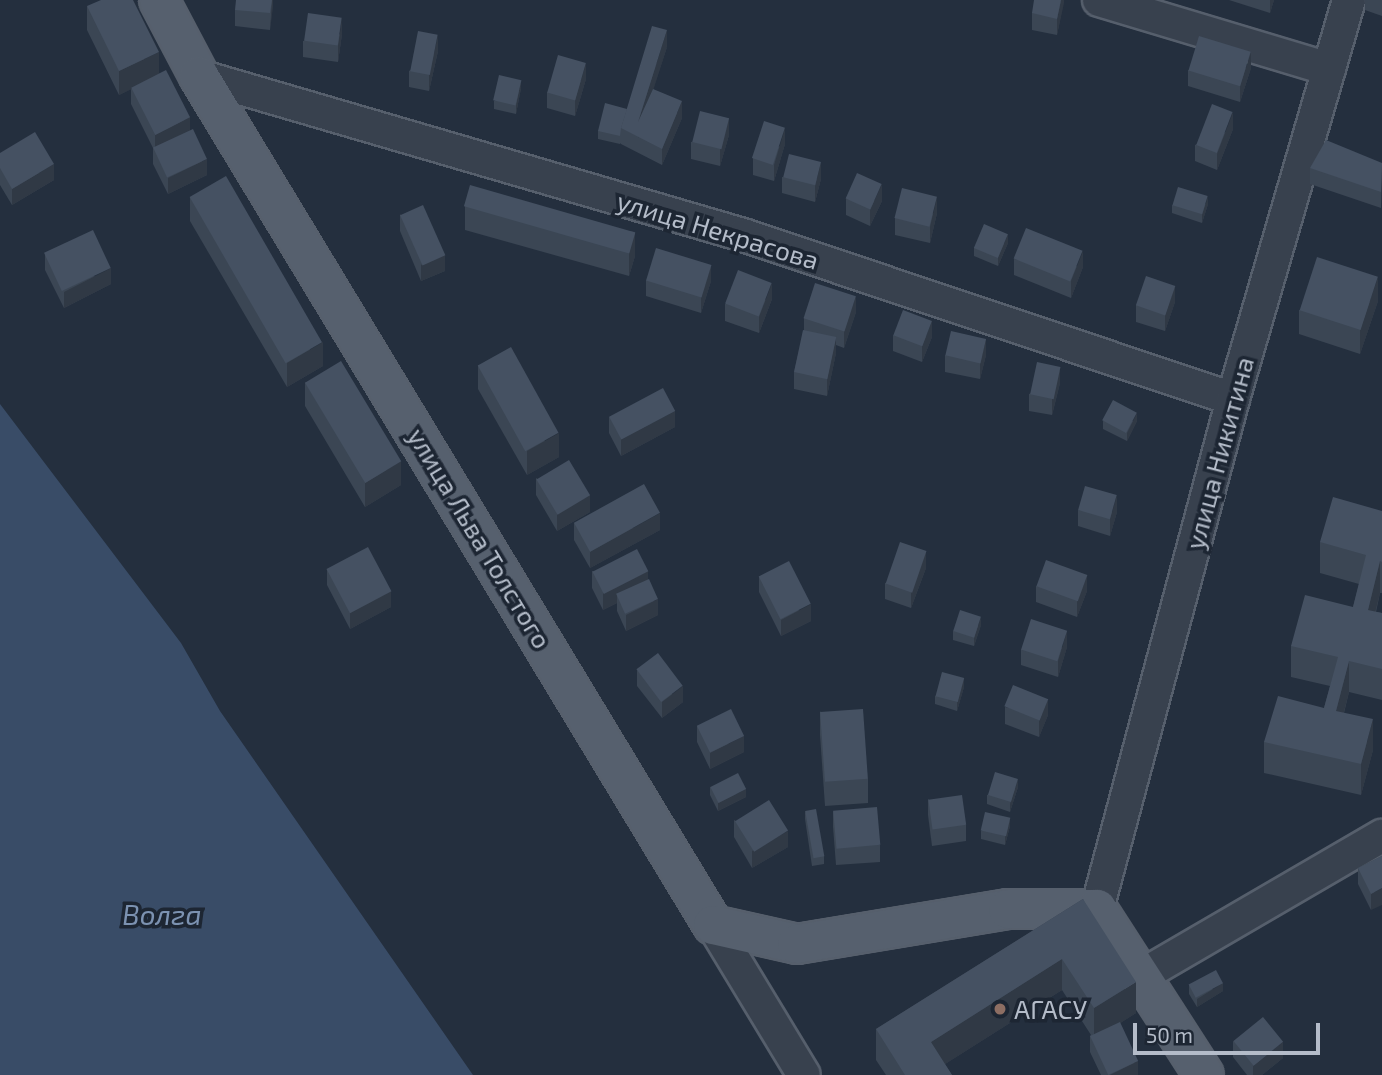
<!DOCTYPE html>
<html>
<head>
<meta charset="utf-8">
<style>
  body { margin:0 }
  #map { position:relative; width:1382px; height:1075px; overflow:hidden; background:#242f3e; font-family:"Exo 2",sans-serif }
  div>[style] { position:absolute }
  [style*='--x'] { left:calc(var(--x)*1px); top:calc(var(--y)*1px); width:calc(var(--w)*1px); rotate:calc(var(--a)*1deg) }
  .water>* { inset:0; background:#394c67 }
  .roads { filter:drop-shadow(2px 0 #565f6c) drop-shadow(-2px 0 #565f6c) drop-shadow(0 2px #565f6c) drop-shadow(0 -2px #565f6c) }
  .minor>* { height:32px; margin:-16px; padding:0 16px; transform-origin:16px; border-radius:16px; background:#38414e }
  .major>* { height:38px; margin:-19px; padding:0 19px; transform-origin:19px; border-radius:19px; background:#56606e }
  .wall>* { inset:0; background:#3b4654 }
  .shaded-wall>* { inset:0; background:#303945 }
  .building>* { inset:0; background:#455162; transform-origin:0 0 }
  .dots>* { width:19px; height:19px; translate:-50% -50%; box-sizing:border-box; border:4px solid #1d2633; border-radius:50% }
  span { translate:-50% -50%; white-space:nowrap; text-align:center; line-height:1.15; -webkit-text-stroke:7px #1d2633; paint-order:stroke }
  .street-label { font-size:26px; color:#b4bcc9 }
  .poi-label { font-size:26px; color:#b4bcc9 }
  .left { translate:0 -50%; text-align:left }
  .water-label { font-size:28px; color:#7c92b1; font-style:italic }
  .scale { position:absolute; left:1133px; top:1023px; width:187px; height:32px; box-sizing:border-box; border:4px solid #b4bcc9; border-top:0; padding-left:9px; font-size:21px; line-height:24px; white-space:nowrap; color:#b4bcc9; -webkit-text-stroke:5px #1d2633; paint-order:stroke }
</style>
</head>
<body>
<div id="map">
  <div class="water">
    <div style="clip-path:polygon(0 404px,181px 643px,220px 711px,473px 1075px,0 1075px)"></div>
  </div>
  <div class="roads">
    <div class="minor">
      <div style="--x:1099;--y:0;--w:240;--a:16.7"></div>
      <div style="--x:199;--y:76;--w:567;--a:16.29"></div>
      <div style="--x:743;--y:235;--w:517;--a:18.51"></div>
      <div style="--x:1097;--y:909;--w:528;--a:-75.07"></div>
      <div style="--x:1233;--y:399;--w:416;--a:-73.8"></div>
      <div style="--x:713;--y:925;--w:175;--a:58.8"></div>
      <div style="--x:1141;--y:976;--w:279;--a:-30.2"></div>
    </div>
    <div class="major">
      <div style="--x:159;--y:0;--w:86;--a:62.2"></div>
      <div style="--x:199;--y:76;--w:992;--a:58.81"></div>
      <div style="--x:713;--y:925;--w:86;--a:12.7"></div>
      <div style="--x:797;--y:944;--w:214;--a:-9.4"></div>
      <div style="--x:1008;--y:909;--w:89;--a:0"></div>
      <div style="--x:1097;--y:909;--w:197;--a:57.2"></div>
    </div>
  </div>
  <div class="wall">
    <div style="clip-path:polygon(273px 0,270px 30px,235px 26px,235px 10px)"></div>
    <div style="clip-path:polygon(1064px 0,1057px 35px,1032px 30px,1032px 13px)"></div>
    <div style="clip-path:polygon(1229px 0,1274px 0,1270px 13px)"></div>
    <div style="clip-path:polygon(1365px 0,1382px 0,1382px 16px,1365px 10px)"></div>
    <div style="clip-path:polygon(87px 6px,159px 73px,190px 130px,207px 175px,168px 194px,153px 164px,153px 148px,131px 104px,131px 89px,119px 95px,87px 30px)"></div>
    <div style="clip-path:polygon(342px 34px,338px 62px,303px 57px,303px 41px)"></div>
    <div style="clip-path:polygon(667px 47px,653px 89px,682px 118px,662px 165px,621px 144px,621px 143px,620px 144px,598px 139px,598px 131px,627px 109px)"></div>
    <div style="clip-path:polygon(438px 51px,429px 91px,409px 87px,409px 71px)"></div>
    <div style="clip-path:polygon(1251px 68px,1240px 102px,1188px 86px,1188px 70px)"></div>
    <div style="clip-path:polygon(586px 79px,575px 116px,547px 108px,547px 92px)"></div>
    <div style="clip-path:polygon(521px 88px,516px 114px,494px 109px,494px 101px)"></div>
    <div style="clip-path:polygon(1233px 129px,1217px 170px,1195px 161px,1195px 145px)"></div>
    <div style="clip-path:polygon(729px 135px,720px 166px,691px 159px,691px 142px)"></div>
    <div style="clip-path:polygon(785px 144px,774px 181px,753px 175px,753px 158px)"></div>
    <div style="clip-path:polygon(0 153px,54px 180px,12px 205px,0 185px)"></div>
    <div style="clip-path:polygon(1382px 163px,1381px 208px,1310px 184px,1310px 168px)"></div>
    <div style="clip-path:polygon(782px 177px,821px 179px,815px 202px,782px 193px)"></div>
    <div style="clip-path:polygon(190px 197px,323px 366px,287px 387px,190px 221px)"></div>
    <div style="clip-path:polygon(846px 199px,882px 201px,870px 226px,846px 215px)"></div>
    <div style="clip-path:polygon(1208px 204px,1202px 223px,1172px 213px,1172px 205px)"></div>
    <div style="clip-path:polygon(465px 206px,635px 232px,635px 256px,629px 276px,465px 230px)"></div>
    <div style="clip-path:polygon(937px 213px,930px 243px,895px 235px,895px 218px)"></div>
    <div style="clip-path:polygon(400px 214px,445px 271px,421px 281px,400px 231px)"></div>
    <div style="clip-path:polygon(1008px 243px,998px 266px,974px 256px,974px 248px)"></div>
    <div style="clip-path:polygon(45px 254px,111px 284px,64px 308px,45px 270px)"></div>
    <div style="clip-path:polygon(1014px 259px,1083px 267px,1071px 298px,1014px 275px)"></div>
    <div style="clip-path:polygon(646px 280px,711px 281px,701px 313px,646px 296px)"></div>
    <div style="clip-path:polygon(772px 299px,759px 333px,725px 321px,725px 304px)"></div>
    <div style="clip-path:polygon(1378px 301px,1360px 354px,1299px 334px,1299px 310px)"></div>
    <div style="clip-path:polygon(1175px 302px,1165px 331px,1136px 322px,1136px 305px)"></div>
    <div style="clip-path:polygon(856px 312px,844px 348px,836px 345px,836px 353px,827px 396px,794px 389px,794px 372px,804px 330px,804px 318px)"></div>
    <div style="clip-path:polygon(893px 335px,932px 337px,922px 362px,893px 351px)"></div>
    <div style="clip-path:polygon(945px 355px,986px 355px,980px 379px,945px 372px)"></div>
    <div style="clip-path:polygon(478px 365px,559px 457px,527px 475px,478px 389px)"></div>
    <div style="clip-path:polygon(305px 382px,401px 485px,365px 507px,305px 406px)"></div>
    <div style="clip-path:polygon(1060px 383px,1052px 415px,1029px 411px,1029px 394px)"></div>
    <div style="clip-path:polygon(609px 417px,675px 427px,621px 456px,609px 433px)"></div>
    <div style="clip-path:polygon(1103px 421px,1137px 421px,1127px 441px,1103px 429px)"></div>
    <div style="clip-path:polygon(536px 478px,590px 512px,557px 531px,536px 495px)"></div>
    <div style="clip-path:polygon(1078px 510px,1117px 512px,1110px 536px,1078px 526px)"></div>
    <div style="clip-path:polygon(1382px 511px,1382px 593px,1380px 593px,1376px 612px,1382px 613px,1382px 700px,1349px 692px,1344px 713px,1373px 750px,1361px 795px,1264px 773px,1264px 742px,1324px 708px,1330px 686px,1291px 677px,1291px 646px,1353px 607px,1359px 584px,1320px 573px,1320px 542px)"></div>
    <div style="clip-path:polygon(574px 523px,660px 530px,590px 568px,574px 540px)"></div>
    <div style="clip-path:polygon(926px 568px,911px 608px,885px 599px,885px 583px)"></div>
    <div style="clip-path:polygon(327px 569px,391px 607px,350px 629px,327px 585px)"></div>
    <div style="clip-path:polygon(592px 571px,648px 580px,658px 615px,626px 631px,617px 611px,617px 603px,603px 610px,592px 588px)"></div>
    <div style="clip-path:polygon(759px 576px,811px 621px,781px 636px,759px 592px)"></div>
    <div style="clip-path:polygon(1036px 586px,1087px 591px,1077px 617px,1036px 602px)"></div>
    <div style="clip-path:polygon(981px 625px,974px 646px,953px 640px,953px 631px)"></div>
    <div style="clip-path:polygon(1067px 647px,1058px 677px,1021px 665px,1021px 649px)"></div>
    <div style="clip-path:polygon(637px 670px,683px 702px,662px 718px,637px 686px)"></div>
    <div style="clip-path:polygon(964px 687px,957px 711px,935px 704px,935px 696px)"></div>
    <div style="clip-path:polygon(1005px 707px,1048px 715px,1039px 737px,1005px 724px)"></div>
    <div style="clip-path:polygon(820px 711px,868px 779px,868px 803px,825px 806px,820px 735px)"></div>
    <div style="clip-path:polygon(697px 726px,744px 752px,710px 769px,697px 742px)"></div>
    <div style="clip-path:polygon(710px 787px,746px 797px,718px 811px,710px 795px)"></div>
    <div style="clip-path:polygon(1018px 787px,1010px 812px,987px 804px,987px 795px)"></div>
    <div style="clip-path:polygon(928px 799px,966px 825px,966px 841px,932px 846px,928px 815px)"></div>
    <div style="clip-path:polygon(805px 811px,824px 856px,824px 864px,812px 866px,805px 819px)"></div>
    <div style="clip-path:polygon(833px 811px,880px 845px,880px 862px,836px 865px,833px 827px)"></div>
    <div style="clip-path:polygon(734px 820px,788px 847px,752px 868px,734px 837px)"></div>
    <div style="clip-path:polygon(1010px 826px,1005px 845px,981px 839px,981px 831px)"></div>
    <div style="clip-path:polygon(1382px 856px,1371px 910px,1358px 884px,1358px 868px)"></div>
    <div style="clip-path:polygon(1083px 899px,1136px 1013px,1120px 1023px,1138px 1075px,1101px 1075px,1090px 1052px,1090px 1036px,1091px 1035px,1062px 990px,945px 1064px,952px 1075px,886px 1075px,876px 1060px,876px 1029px)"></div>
    <div style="clip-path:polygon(1189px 985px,1223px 991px,1197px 1007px,1189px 994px)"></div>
    <div style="clip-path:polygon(1233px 1041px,1283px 1058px,1262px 1075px,1247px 1075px,1233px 1057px)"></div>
  </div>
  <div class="shaded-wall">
    <div style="clip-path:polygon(272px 0,273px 0,273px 7px,270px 30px)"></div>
    <div style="clip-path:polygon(1061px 0,1064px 0,1064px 3px,1057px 35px,1057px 19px)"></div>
    <div style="clip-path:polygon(1270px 0,1274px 0,1270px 13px)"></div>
    <div style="clip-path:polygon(342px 18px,342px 34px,338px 62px,338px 46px)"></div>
    <div style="clip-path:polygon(667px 30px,667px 47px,638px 138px,638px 122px)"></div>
    <div style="clip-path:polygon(438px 35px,438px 51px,429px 91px,429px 75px)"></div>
    <div style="clip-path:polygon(159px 52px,159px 76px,119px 95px,119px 71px)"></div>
    <div style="clip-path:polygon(1251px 52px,1251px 68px,1240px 102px,1240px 86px)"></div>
    <div style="clip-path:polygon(586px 63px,586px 79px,575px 116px,575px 100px)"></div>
    <div style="clip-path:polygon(521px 80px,521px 88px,516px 114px,516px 106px)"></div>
    <div style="clip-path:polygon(682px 101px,682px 118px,662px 165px,662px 149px)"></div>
    <div style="clip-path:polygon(1233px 112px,1233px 129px,1217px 170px,1217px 154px)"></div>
    <div style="clip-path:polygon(190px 117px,190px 133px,155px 151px,155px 135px)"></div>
    <div style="clip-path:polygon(729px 118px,729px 135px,720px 166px,720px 150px)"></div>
    <div style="clip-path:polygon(785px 128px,785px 144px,774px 181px,774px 165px)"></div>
    <div style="clip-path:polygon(207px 159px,207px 175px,168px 194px,168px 178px)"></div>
    <div style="clip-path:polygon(821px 162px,821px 179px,815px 202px,815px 186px)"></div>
    <div style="clip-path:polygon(54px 164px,54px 180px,12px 205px,12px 189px)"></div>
    <div style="clip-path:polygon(882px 184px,882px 201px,870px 226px,870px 210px)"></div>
    <div style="clip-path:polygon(1208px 196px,1208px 204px,1202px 223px,1202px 215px)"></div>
    <div style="clip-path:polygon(937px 197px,937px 213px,930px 243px,930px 227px)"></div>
    <div style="clip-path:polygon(635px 232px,635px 256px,629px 276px,629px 252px)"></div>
    <div style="clip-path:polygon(1008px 234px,1008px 243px,998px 266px,998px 258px)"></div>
    <div style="clip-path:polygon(1083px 251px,1083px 267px,1071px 298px,1071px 281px)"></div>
    <div style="clip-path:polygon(445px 255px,445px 271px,421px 281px,421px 265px)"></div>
    <div style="clip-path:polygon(711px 265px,711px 281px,701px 313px,701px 297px)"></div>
    <div style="clip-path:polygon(111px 268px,111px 284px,64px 308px,64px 292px)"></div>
    <div style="clip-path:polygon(1378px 277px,1378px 301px,1360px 354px,1360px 330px)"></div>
    <div style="clip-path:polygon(772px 283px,772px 299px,759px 333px,759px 317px)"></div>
    <div style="clip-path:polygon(1175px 286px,1175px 302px,1165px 331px,1165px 315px)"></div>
    <div style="clip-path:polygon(856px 296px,856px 312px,844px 348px,844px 331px)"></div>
    <div style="clip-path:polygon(932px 321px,932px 337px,922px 362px,922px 346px)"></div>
    <div style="clip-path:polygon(836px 337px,836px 353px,827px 396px,827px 379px)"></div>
    <div style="clip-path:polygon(986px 339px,986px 355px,980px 379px,980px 363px)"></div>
    <div style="clip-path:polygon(323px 342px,323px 366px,287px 387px,287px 363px)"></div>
    <div style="clip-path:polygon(1060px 367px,1060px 383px,1052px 415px,1052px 399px)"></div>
    <div style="clip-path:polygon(675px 411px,675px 427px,621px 456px,621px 439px)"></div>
    <div style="clip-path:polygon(1137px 413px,1137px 421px,1127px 441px,1127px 433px)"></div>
    <div style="clip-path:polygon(559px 433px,559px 457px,527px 475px,527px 451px)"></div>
    <div style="clip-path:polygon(401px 461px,401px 485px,365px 507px,365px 483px)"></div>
    <div style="clip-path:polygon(590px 495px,590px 512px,557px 531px,557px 514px)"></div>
    <div style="clip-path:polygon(1117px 495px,1117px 512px,1110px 536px,1110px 519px)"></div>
    <div style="clip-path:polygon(660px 513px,660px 530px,590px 568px,590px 552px)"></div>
    <div style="clip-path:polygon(926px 551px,926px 568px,911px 608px,911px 592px)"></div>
    <div style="clip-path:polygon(1380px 561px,1380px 593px,1368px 641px,1368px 610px)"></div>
    <div style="clip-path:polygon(648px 571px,648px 588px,617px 595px,617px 603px,603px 610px,603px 593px)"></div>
    <div style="clip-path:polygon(1087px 575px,1087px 591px,1077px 617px,1077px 601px)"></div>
    <div style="clip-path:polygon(391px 591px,391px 607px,350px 629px,350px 612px)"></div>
    <div style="clip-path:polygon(658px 599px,658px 615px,626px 631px,626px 615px)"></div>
    <div style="clip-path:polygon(811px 604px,811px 621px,781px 636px,781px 620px)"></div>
    <div style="clip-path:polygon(981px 617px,981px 625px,974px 646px,974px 638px)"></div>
    <div style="clip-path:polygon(1067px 631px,1067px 647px,1058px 677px,1058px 661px)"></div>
    <div style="clip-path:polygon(1349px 661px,1349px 692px,1336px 743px,1336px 711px)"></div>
    <div style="clip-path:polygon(964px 678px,964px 687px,957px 711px,957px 703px)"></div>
    <div style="clip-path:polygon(683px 686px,683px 702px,662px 718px,662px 702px)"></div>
    <div style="clip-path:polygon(1048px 699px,1048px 715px,1039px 737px,1039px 721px)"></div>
    <div style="clip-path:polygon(1373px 719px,1373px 750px,1361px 795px,1361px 764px)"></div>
    <div style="clip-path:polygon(744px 736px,744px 752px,710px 769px,710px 753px)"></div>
    <div style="clip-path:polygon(1018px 779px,1018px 787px,1010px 812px,1010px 804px)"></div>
    <div style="clip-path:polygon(746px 789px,746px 797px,718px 811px,718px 803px)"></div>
    <div style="clip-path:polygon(1010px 818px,1010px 826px,1005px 845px,1005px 837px)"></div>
    <div style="clip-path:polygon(788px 831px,788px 847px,752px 868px,752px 851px)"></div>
    <div style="clip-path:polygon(1382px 888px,1382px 905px,1371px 910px,1371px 894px)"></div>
    <div style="clip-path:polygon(1062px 959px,1062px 990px,931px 1073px,931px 1042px)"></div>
    <div style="clip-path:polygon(1136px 982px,1136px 1013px,1094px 1040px,1094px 1008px)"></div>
    <div style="clip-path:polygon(1223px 983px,1223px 991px,1197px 1007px,1197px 999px)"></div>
    <div style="clip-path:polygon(1283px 1042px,1283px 1058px,1262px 1075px,1253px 1075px,1253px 1066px)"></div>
    <div style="clip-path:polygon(1138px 1061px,1138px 1075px,1110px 1075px)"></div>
  </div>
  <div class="building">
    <div style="clip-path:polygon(101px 0,133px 0,159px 52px,119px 71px,87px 6px)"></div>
    <div style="clip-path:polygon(236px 0,272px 0,270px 13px,235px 10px)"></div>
    <div style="clip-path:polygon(1034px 0,1061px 0,1057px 19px,1032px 13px)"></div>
    <div style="left:308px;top:13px;width:34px;height:28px;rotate:8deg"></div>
    <div style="clip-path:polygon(652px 26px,667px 30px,638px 122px,653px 89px,682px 101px,662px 149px,621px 128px)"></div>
    <div style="left:418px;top:31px;width:20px;height:41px;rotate:11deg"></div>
    <div style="left:1199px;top:36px;width:54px;height:36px;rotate:17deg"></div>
    <div style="left:558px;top:55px;width:29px;height:39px;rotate:16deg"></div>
    <div style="left:166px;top:70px;width:53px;height:39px;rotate:63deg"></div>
    <div style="left:499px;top:75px;width:23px;height:26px;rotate:13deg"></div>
    <div style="clip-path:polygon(605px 103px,627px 109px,621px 128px,620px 136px,598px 131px)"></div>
    <div style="left:1212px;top:104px;width:22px;height:44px;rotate:21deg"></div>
    <div style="left:700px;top:111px;width:30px;height:32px;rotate:14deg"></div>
    <div style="left:764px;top:121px;width:22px;height:39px;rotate:18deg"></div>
    <div style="left:193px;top:129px;width:33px;height:44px;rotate:65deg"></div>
    <div style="clip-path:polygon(35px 132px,54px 164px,12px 189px,0 168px,0 153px)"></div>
    <div style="clip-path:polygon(1326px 140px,1382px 163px,1381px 192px,1310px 168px)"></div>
    <div style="left:789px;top:154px;width:33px;height:24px;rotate:14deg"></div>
    <div style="left:857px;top:173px;width:27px;height:28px;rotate:24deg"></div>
    <div style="left:226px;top:176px;width:192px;height:42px;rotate:60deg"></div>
    <div style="left:470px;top:185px;width:172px;height:22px;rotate:16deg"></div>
    <div style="left:1178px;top:187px;width:31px;height:19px;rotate:17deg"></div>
    <div style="left:902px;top:188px;width:36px;height:31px;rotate:14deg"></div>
    <div style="left:423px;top:205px;width:55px;height:25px;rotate:66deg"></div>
    <div style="left:984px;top:224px;width:26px;height:26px;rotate:23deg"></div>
    <div style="left:1026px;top:228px;width:61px;height:33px;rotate:22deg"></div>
    <div style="left:93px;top:230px;width:42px;height:54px;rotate:65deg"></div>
    <div style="left:656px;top:248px;width:58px;height:34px;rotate:17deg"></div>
    <div style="left:1317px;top:257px;width:64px;height:56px;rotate:18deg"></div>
    <div style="left:738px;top:270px;width:36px;height:36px;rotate:21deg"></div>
    <div style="left:1146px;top:276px;width:31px;height:31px;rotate:19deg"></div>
    <div style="left:815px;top:283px;width:43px;height:37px;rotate:18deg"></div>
    <div style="left:903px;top:310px;width:31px;height:27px;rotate:21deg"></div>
    <div style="left:803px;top:330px;width:34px;height:43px;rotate:12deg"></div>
    <div style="left:951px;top:331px;width:36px;height:25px;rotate:13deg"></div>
    <div style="left:511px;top:347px;width:98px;height:38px;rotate:61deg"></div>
    <div style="left:341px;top:361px;width:117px;height:42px;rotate:59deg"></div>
    <div style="left:1037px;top:362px;width:24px;height:33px;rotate:12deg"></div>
    <div style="left:663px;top:388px;width:26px;height:61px;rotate:62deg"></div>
    <div style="left:1113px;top:400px;width:27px;height:23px;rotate:28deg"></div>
    <div style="left:569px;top:460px;width:41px;height:38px;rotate:59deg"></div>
    <div style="left:644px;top:484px;width:33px;height:80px;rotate:61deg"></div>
    <div style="left:1085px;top:486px;width:33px;height:25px;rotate:16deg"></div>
    <div style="clip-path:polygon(1333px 497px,1382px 511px,1382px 562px,1380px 561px,1368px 610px,1382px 613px,1382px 669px,1349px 661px,1336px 711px,1373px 719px,1361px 764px,1264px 742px,1278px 696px,1324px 708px,1338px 657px,1291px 646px,1305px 595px,1353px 607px,1366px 555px,1320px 542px)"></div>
    <div style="left:900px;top:542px;width:28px;height:44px;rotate:19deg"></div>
    <div style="left:368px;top:547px;width:50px;height:47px;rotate:62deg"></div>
    <div style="left:637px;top:549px;width:25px;height:50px;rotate:63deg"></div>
    <div style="left:1046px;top:560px;width:44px;height:28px;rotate:20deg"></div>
    <div style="left:789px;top:561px;width:48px;height:34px;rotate:63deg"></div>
    <div style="left:649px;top:579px;width:22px;height:36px;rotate:66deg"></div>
    <div style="left:960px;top:610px;width:22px;height:22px;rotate:18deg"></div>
    <div style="left:1031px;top:619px;width:38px;height:32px;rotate:18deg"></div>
    <div style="left:658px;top:653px;width:41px;height:27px;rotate:53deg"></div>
    <div style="left:942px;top:672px;width:23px;height:25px;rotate:15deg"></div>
    <div style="left:1013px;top:685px;width:38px;height:23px;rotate:22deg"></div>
    <div style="left:731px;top:709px;width:30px;height:38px;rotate:64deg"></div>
    <div style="left:863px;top:709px;width:70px;height:43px;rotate:86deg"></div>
    <div style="left:995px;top:772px;width:24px;height:24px;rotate:17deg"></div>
    <div style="left:738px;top:773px;width:18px;height:31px;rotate:63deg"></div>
    <div style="left:962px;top:795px;width:30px;height:34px;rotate:82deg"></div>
    <div style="left:769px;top:800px;width:36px;height:40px;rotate:58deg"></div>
    <div style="left:877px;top:807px;width:38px;height:44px;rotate:85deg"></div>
    <div style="left:816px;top:809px;width:48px;height:11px;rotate:80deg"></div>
    <div style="left:985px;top:812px;width:26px;height:19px;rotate:13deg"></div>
    <div style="clip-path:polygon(1382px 856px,1382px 888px,1371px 894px,1358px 868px)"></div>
    <div style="clip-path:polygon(1083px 899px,1136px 982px,1094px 1008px,1062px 959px,931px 1042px,952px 1075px,905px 1075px,876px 1029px)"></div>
    <div style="left:1216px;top:970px;width:15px;height:31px;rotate:62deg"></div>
    <div style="left:1263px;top:1017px;width:32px;height:38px;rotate:51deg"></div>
    <div style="left:1120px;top:1022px;width:43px;height:33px;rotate:65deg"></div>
  </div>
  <div class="dots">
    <div style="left:1000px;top:1009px;background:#8d6e63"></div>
  </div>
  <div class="street-label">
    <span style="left:718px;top:230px;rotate:17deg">улица Некрасова</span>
    <span style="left:1219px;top:453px;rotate:-75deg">улица Никитина</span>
    <span style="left:480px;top:538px;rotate:59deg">улица Льва Толстого</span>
  </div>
  <div class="poi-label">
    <span class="left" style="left:1014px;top:1009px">АГАСУ</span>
  </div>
  <div class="water-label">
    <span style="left:162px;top:914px">Волга</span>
  </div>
  <div class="scale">50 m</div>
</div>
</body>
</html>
